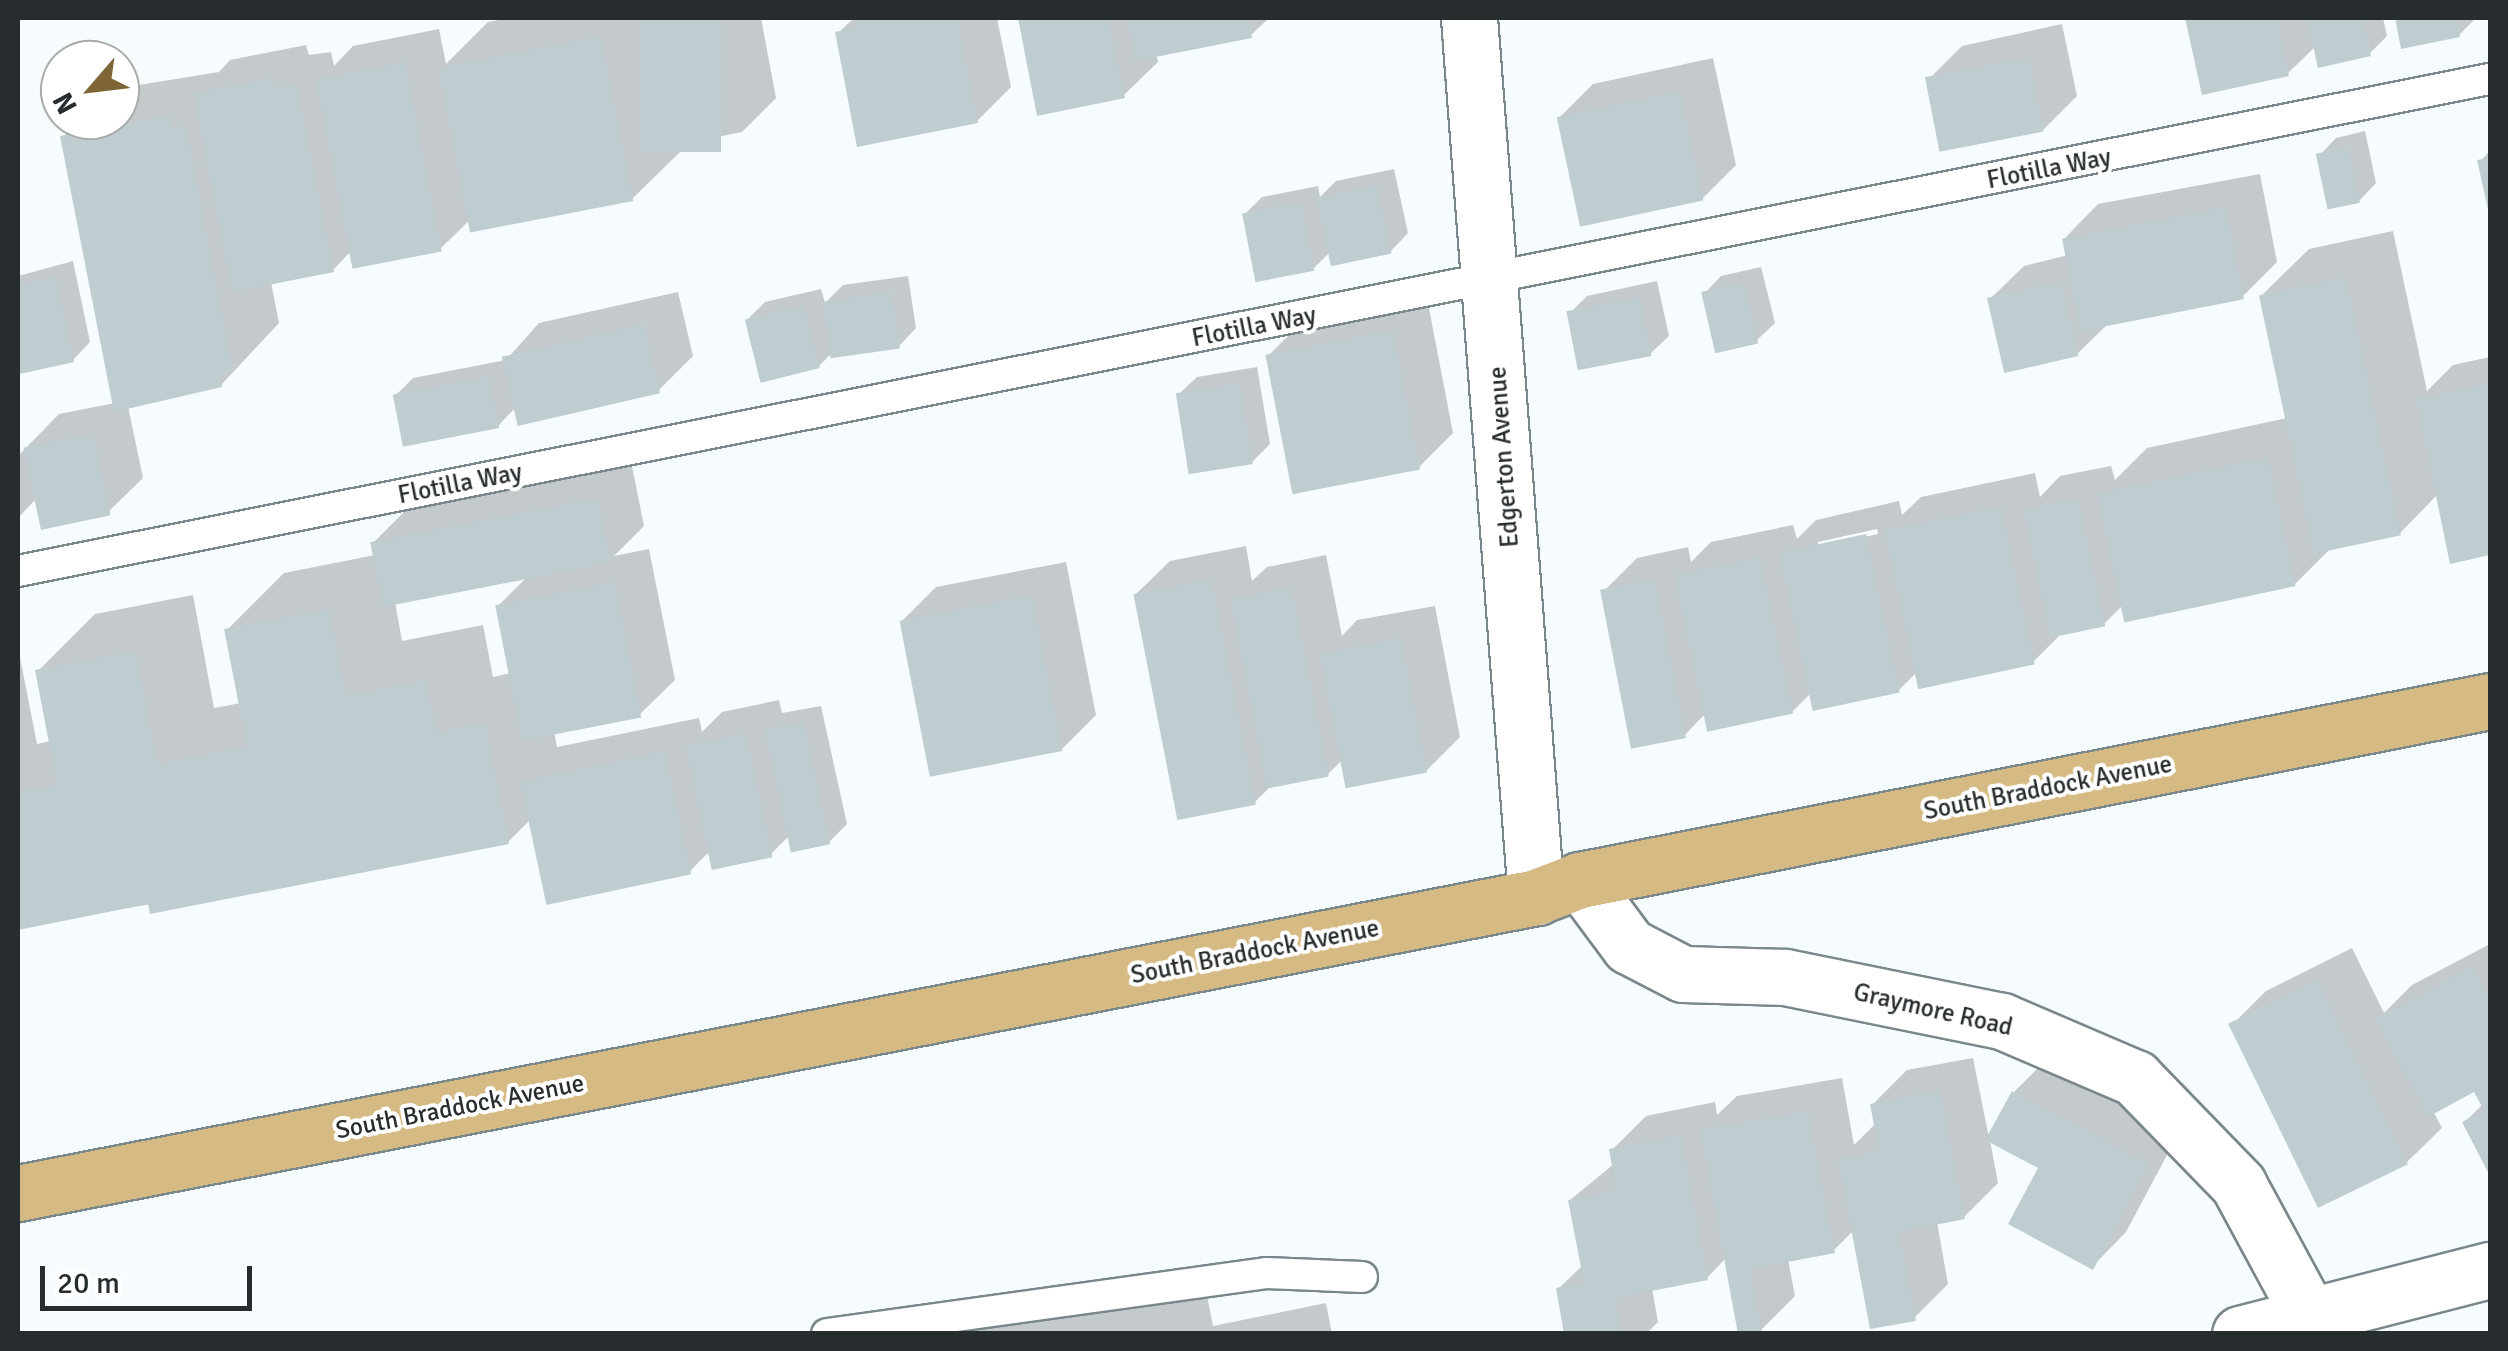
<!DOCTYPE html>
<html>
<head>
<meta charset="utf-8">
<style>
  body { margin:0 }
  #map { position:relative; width:2508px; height:1351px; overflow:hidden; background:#f6fcfe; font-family:Signika,sans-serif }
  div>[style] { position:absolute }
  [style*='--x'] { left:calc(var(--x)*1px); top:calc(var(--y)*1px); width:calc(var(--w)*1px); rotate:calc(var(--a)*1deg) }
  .shadow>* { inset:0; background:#0003 }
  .building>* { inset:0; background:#bfcdd1; transform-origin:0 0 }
  .roads { filter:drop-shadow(2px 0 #7a878b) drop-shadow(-2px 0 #7a878b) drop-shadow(0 2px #7a878b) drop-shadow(0 -2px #7a878b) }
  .lane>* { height:30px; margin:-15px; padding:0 15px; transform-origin:15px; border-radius:15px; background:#fff }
  .street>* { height:55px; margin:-27.5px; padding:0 27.5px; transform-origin:27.5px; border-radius:27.5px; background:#fff }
  .primary>* { height:55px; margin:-27.5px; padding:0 27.5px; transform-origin:27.5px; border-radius:27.5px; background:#d5bb83 }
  span { translate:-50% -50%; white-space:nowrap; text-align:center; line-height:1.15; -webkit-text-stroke:8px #fff; paint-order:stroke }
  .street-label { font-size:25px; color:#272c2e }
  .frame { position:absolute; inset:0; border:20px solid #272c2e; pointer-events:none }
  .north { position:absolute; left:40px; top:40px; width:100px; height:100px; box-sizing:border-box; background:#fff; border:2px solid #a9abab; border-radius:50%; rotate:242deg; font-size:28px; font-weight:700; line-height:40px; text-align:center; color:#272c2e }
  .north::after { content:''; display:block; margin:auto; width:35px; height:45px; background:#7d6535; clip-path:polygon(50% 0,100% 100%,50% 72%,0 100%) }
  .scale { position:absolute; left:40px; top:1266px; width:212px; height:45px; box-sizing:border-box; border:5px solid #272c2e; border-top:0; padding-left:12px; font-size:30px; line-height:35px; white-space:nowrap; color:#272c2e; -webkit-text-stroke:8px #fff; paint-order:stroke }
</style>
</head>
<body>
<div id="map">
  <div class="shadow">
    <div style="clip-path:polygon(509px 18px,761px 18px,776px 98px,742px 132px,678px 145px,680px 152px,632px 199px,470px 220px,441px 248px,352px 250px,333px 270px,271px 282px,279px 323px,221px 385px,128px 406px,143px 478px,108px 512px,35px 500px,18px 518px,18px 456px,59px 414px,115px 403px,63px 137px,80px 120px,120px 120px,120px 88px,219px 72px,230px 60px,306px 45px,309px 55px,331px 52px,334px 66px,353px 46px,439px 29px,446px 64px,488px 22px)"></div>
    <div style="clip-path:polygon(854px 18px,997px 18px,1011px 87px,977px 121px,838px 33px)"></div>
    <div style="clip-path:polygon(1021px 18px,1269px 18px,1251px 35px,1156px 54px,1158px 62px,1123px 96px,1039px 113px)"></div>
    <div style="clip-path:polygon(2188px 18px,2383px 18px,2387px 36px,2369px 54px,2316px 46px,2287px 74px,2204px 92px)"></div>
    <div style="clip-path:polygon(2397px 18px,2476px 18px,2459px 35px,2403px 46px)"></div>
    <div style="clip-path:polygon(2062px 24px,2077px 96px,2043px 130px,1928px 80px,1962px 46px)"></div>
    <div style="clip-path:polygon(1713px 58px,1736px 165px,1702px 199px,1559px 118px,1593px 84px)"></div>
    <div style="clip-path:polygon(2365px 131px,2376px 183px,2359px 201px,2319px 156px,2336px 138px)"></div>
    <div style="clip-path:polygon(2490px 151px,2490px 210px,2480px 161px)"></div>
    <div style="clip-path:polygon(1394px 169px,1408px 233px,1391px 251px,1329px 253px,1313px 269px,1245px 214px,1262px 197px,1318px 186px,1320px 197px,1336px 181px)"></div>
    <div style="clip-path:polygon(2260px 174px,2277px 262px,2243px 296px,2110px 322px,2077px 354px,1989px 300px,2024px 266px,2068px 255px,2064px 239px,2098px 204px)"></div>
    <div style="clip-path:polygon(evenodd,2393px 231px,2427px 391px,2453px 365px,2490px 357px,2490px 553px,2452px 561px,2438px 494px,2400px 533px,2332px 547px,2295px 584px,2123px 605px,2104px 624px,2062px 633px,2034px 661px,1918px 671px,1899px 690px,1811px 693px,1792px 712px,1703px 716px,1684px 736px,1603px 592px,1637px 558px,1688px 547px,1691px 562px,1711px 542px,1793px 525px,1797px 539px,1816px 520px,1899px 501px,1902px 515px,1921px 497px,2035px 473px,2040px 497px,2060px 476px,2111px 466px,2115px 480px,2147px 448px,2287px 418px,2261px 296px,2309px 249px,2393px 231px,1877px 529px,1878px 534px,1818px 547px,1818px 542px,1877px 529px)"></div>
    <div style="clip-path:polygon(73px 261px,90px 342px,73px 360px,22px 371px,18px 276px)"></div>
    <div style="clip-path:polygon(1761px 267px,1775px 323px,1757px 340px,1704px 294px,1721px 276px)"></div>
    <div style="clip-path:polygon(908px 276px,916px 328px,899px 346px,833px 352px,819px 366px,747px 320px,765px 302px,821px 289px,825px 303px,843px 285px)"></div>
    <div style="clip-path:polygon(1657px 281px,1669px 336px,1651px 353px,1569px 314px,1587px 296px)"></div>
    <div style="clip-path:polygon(678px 292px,693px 356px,659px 390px,516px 407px,498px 426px,395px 396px,413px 378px,506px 360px,539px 323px)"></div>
    <div style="clip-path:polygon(1427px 298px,1453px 433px,1419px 467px,1268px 356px,1302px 322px)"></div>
    <div style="clip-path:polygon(1257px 367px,1270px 444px,1252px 462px,1179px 394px,1197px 377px)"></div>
    <div style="clip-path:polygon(evenodd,632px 466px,644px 526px,614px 556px,649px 549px,675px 680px,640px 714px,554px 731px,557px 747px,699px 718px,702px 732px,722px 712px,779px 700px,782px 713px,821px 706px,847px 824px,829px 842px,790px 835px,771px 854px,708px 853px,689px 872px,530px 820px,508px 842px,18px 927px,18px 647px,37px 744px,51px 741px,38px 671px,95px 614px,193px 595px,214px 708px,241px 703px,227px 630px,284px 573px,375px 555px,373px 543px,407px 509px,632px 466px,528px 576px,498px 606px,511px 673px,493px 677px,483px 625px,402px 641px,395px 602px,528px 576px)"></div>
    <div style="clip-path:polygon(1246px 546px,1252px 581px,1267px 567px,1326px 555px,1342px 636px,1357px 620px,1435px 606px,1460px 737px,1426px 771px,1344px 758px,1328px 774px,1272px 785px,1254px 803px,1135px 595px,1170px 561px)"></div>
    <div style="clip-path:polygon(1066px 562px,1096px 715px,1062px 749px,902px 621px,936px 587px)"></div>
    <div style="clip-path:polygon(2490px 944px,2490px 1171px,2465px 1122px,2483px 1104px,2475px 1089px,2433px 1111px,2442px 1128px,2407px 1162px,2232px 1025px,2266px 991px,2352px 948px,2384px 1013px,2412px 985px)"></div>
    <div style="clip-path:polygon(1973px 1058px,1989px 1138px,2014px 1092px,2048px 1058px,2181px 1129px,2126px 1232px,2092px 1267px,2041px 1167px,1990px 1140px,1998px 1183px,1964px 1217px,1937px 1222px,1948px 1284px,1914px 1318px,1854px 1230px,1834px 1250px,1788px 1259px,1795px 1296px,1761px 1330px,1726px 1258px,1707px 1278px,1652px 1288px,1658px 1322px,1646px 1334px,1567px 1334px,1558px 1289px,1583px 1265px,1570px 1200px,1614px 1164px,1612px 1150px,1646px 1116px,1715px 1102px,1717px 1115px,1737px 1096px,1842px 1078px,1854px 1145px,1874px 1125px,1873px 1104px,1907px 1070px)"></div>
    <div style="clip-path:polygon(1203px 1275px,1213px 1326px,1326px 1303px,1332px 1334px,907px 1334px)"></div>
  </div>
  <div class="building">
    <div style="left:640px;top:18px;width:81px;height:134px"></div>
    <div style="clip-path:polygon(856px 18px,957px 18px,978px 123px,857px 147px,835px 32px,858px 27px)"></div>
    <div style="clip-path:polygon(1018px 18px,1108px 18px,1125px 98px,1037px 116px)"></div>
    <div style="clip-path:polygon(1127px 18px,1248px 18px,1252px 38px,1135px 61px)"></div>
    <div style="clip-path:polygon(2185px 18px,2277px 18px,2289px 76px,2202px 95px)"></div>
    <div style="clip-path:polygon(2307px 18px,2362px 18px,2371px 56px,2318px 68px)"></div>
    <div style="clip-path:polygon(2395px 18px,2456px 18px,2460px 37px,2401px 49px)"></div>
    <div style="left:601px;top:36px;width:168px;height:166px;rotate:79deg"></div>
    <div style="left:2029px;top:57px;width:76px;height:106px;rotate:79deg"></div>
    <div style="left:405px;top:62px;width:193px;height:91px;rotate:79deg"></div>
    <div style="clip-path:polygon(272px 78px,275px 88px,297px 84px,334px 272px,232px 292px,193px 93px)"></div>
    <div style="left:1680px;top:91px;width:112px;height:126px;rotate:78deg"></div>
    <div style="clip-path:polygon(171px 115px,174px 128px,186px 125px,233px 372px,220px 375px,222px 387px,114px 412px,60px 136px)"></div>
    <div style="left:2348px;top:147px;width:57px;height:33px;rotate:78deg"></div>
    <div style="clip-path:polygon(2490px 158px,2490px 214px,2489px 214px,2477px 160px)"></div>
    <div style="left:1377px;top:185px;width:70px;height:62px;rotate:78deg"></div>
    <div style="left:1301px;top:202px;width:70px;height:60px;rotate:79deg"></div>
    <div style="left:2226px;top:207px;width:94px;height:167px;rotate:79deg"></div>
    <div style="clip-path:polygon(56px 277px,74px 362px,20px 374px,18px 284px)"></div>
    <div style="left:2346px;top:277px;width:264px;height:89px;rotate:78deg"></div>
    <div style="left:2061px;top:281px;width:77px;height:76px;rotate:77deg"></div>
    <div style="left:1744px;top:282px;width:63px;height:44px;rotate:77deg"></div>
    <div style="left:892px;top:292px;width:57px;height:70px;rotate:82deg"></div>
    <div style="left:1640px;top:297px;width:60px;height:75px;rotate:79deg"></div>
    <div style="left:804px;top:305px;width:65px;height:61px;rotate:76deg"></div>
    <div style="left:644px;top:324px;width:71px;height:146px;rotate:77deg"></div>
    <div style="left:1393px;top:330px;width:142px;height:130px;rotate:79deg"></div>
    <div style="left:489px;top:376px;width:53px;height:98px;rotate:79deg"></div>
    <div style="left:1240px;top:383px;width:82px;height:65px;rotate:81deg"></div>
    <div style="clip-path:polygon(2490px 383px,2490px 555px,2450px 564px,2416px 399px)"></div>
    <div style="left:93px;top:433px;width:84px;height:71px;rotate:78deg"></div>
    <div style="left:2268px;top:457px;width:132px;height:175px;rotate:78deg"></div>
    <div style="left:598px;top:498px;width:66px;height:232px;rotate:79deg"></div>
    <div style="left:2078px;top:498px;width:131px;height:56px;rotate:78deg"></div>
    <div style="left:2001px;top:506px;width:162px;height:119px;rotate:78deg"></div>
    <div style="left:1866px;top:534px;width:162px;height:89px;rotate:78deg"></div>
    <div style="left:1760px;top:557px;width:160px;height:88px;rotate:78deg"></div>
    <div style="left:1212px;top:579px;width:230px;height:80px;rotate:79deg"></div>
    <div style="left:1655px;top:579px;width:162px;height:56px;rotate:79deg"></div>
    <div style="left:615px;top:582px;width:138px;height:122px;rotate:79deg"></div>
    <div style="left:1292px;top:587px;width:193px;height:63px;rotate:79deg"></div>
    <div style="left:1032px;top:595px;width:159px;height:135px;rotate:79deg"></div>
    <div style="clip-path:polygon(329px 609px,346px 696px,426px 680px,436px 732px,485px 723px,509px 844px,150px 914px,148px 904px,18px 930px,18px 792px,57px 785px,35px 670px,136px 651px,157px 764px,247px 746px,224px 629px)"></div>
    <div style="left:1401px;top:638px;width:137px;height:83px;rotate:79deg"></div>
    <div style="left:804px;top:722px;width:125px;height:40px;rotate:78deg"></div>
    <div style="left:746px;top:733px;width:127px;height:62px;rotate:78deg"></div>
    <div style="left:665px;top:751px;width:126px;height:148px;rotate:78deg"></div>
    <div style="clip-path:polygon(2472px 967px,2490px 1002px,2490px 1176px,2462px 1122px,2484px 1110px,2474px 1092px,2428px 1117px,2375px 1019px)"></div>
    <div style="left:2318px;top:980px;width:205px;height:100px;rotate:64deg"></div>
    <div style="clip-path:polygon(1940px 1090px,1965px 1219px,1899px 1232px,1916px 1321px,1870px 1329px,1838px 1159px,1879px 1151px,1870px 1104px)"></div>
    <div style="clip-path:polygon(2012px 1091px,2149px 1164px,2093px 1270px,2008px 1224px,2038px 1168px,1985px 1140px)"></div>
    <div style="clip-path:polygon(1808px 1111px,1835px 1253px,1750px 1269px,1762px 1332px,1738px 1334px,1700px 1129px)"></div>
    <div style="clip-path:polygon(1681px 1135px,1708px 1280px,1615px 1298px,1621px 1334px,1564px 1334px,1556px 1288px,1584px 1283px,1568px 1200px,1616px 1190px,1609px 1149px)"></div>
  </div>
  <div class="roads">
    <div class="lane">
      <div style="--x:18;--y:571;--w:2520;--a:-11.26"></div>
      <div style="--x:827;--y:1334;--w:443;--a:-7.9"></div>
      <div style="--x:1266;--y:1273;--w:96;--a:2.4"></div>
    </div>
    <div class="street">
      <div style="--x:1469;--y:18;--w:882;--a:85.64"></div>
      <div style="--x:1580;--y:880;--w:82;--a:53.4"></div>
      <div style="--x:1629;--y:946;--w:61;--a:27.4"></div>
      <div style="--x:1683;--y:974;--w:102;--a:1.7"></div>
      <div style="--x:1785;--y:977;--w:221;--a:11.5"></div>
      <div style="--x:2002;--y:1021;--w:145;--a:23.2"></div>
      <div style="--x:2135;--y:1078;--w:148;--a:45.8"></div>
      <div style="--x:2238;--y:1184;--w:170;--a:61.6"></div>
      <div style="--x:2240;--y:1334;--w:258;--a:-14.4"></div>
    </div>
    <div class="primary">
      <div style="--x:18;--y:1193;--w:1547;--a:-11.03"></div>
      <div style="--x:1536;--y:897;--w:47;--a:-21.1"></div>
      <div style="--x:1580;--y:880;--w:927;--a:-11.13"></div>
    </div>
  </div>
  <div class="street-label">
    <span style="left:2049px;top:169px;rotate:-11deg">Flotilla Way</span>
    <span style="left:1254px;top:327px;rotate:-11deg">Flotilla Way</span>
    <span style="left:1504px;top:457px;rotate:-94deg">Edgerton Avenue</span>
    <span style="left:460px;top:484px;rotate:-11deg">Flotilla Way</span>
    <span style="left:2048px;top:788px;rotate:-11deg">South Braddock Avenue</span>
    <span style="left:1255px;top:952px;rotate:-11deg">South Braddock Avenue</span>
    <span style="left:1933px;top:1010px;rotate:13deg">Graymore Road</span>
    <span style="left:460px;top:1107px;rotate:-11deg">South Braddock Avenue</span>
  </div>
  <div class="frame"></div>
  <div class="north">N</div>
  <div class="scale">20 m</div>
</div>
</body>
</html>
